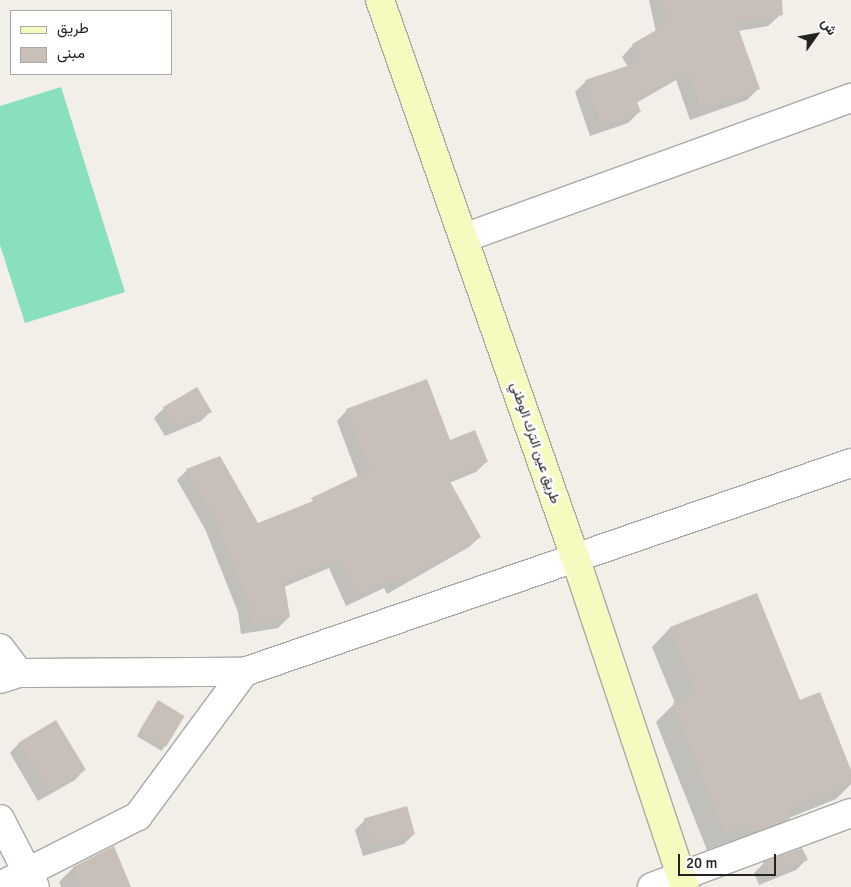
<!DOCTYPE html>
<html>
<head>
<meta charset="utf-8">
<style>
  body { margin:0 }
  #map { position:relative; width:851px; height:887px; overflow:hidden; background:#f2efe9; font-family:Signika,Vazirmatn,sans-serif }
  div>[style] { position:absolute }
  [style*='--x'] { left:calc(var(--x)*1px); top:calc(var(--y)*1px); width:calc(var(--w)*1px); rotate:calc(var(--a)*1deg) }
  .pitch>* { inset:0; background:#88e0be }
  .shadow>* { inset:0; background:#0003; transform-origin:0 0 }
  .building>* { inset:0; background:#c7bfb8; transform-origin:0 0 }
  .roads { filter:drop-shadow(1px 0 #a9a9a9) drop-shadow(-1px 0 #a9a9a9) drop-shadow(0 1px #a9a9a9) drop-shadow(0 -1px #a9a9a9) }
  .minor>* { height:28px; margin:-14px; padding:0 14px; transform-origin:14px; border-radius:14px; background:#fff }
  .secondary>* { height:28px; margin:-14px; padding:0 14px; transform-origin:14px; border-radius:14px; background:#f7fabf }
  span { translate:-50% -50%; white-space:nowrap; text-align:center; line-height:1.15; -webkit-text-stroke:5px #fff; paint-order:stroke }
  .street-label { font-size:14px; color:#222 }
  .legend { position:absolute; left:10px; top:10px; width:162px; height:65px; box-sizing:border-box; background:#fff; border:1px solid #a7a7a7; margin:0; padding:6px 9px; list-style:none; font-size:15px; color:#222 }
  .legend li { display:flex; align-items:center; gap:10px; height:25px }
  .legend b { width:25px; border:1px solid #a7a7a7 }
  .north { position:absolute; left:791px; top:10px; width:50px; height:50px; -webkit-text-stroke:4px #fff; paint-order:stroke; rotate:58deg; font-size:14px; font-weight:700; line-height:20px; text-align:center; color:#222 }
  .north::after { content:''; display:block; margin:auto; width:18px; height:22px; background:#222; clip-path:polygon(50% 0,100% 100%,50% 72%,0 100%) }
  .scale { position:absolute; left:678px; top:854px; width:98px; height:22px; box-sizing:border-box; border:2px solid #222; border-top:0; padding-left:6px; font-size:15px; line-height:18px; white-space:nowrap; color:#222; -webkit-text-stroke:4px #fff; paint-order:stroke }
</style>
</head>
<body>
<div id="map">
  <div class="pitch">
    <div style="clip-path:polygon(61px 87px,125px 292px,25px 323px,0 245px,0 106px)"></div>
  </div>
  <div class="shadow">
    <div style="clip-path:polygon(649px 0,777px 0,780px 15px,768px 26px,738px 31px,758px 89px,747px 100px,690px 120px,676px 80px,636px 103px,639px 112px,628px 123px,590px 136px,575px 92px,586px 81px,628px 67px,622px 57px,633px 45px,656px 32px)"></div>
    <div style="clip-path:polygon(164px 408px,210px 412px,201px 421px,165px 436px,154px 418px)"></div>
    <div style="clip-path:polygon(347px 410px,449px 442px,486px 462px,476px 472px,449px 483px,480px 537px,469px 547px,387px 594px,384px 588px,346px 606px,329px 568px,284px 587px,289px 617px,278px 628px,241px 634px,238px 612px,205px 529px,177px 480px,187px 470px,258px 525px,306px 505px,358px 477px,337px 421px)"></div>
    <div style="clip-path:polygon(756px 594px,799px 702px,851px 773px,851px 784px,836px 799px,789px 818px,771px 837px,733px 851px,729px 842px,707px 850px,656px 722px,675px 703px,652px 647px,670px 628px)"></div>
    <div style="left:158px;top:701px;width:29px;height:41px;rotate:31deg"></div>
    <div style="clip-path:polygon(56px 722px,84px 770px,75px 780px,38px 801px,10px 753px,19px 743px)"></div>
    <div style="clip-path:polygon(365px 820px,414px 834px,404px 844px,363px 856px,355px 830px)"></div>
    <div style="clip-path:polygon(806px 860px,796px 870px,759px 885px,754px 873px,764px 863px)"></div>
    <div style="clip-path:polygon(73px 868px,130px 887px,61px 887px,59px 882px)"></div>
  </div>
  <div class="building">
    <div style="clip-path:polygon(663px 0,782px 0,783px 15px,736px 22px,760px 89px,702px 109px,688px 70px,636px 99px,641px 112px,602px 126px,585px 80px,642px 61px,632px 44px,667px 24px)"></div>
    <div style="clip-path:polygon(427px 379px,450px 440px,475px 430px,488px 462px,448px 478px,481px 537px,398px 584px,394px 578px,357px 596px,340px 559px,284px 581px,290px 617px,252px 624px,248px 601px,215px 518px,186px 469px,220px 456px,258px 523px,313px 501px,311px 498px,370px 470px,346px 409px)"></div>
    <div style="clip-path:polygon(197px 387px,212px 412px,175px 427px,163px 407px)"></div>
    <div style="clip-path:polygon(757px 593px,800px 700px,820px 692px,851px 770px,851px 783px,786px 809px,790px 819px,751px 833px,748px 824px,725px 833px,673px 703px,696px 693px,670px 627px)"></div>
    <div style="left:158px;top:700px;width:31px;height:36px;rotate:31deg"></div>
    <div style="left:56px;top:720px;width:58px;height:43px;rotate:59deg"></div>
    <div style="left:407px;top:806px;width:29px;height:45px;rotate:74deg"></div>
    <div style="clip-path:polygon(114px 846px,131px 887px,81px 887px,73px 867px)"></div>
    <div style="clip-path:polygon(802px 848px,808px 860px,769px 876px,763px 862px)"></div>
  </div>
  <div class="roads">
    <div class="minor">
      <div style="--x:464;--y:238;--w:412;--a:-19.9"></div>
      <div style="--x:0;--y:648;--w:31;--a:53"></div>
      <div style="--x:0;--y:679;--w:20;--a:-18"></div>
      <div style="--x:19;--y:673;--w:225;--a:-0.3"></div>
      <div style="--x:244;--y:672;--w:642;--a:-19"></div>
      <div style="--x:0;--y:819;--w:76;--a:62.8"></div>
      <div style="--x:0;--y:886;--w:155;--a:-26.9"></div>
      <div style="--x:138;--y:816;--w:179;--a:-53.6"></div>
      <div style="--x:652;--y:887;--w:212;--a:-20.4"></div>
    </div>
    <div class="secondary">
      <div style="--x:380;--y:0;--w:590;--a:70.71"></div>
      <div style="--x:575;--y:557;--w:348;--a:71.6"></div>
    </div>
  </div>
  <div class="street-label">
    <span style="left:535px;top:443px;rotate:71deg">طريق عين الترك الوطني</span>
  </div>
  <ul class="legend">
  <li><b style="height:6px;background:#f7fabf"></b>طريق</li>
  <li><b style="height:14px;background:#c7bfb8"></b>مبنى</li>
  </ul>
  <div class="north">ش</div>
  <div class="scale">20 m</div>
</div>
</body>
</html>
